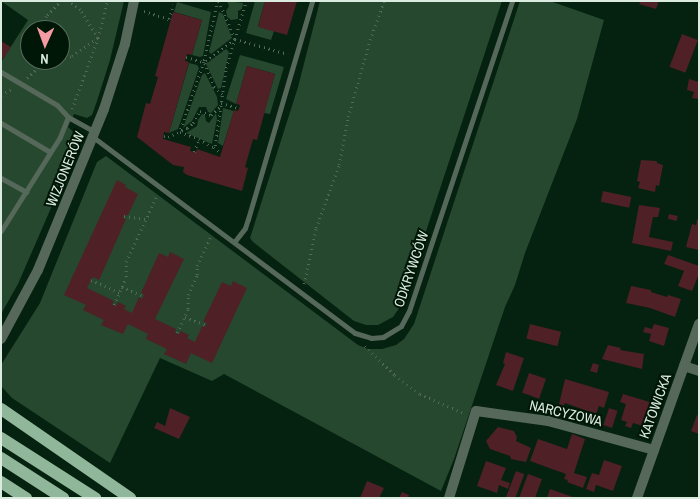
<!DOCTYPE html>
<html>
<head>
<meta charset="utf-8">
<style>
  body { margin:0 }
  #map { position:relative; width:700px; height:499px; overflow:hidden; background:#05210f; font-family:"Archivo Narrow",sans-serif }
  div>[style] { position:absolute }
  [style*='--x'] { left:calc(var(--x)*1px); top:calc(var(--y)*1px); width:calc(var(--w)*1px); rotate:calc(var(--a)*1deg) }
  .green>* { inset:0; background:#25482f }
  .building>* { inset:0; background:#4f2026; transform-origin:0 0 }
  .path>* { height:2.5px; margin-top:-1.25px; transform-origin:0; background:repeating-linear-gradient(90deg,#516959 0 1px,transparent 0 5px) }
  .service>* { height:5px; margin:-2.5px; padding:0 2.5px; transform-origin:2.5px; border-radius:2.5px; background:#55685a }
  .minor>* { height:10px; margin:-5px; padding:0 5px; transform-origin:5px; border-radius:5px; background:#55685a }
  .primary>* { height:12px; margin:-6px; padding:0 6px; transform-origin:6px; border-radius:6px; background:#90b799 }
  span { translate:-50% -50%; white-space:nowrap; text-align:center; line-height:1.15; -webkit-text-stroke:4px #001707; paint-order:stroke }
  .street-label { font-size:14px; color:#dbebdf }
  .frame { position:absolute; inset:0; border:2px solid #dbebdf; pointer-events:none }
  .north { position:absolute; left:20px; top:20px; width:50px; height:50px; box-sizing:border-box; background:#001707; border:1px solid #586c5d; border-radius:50%; rotate:182deg; font-size:14px; font-weight:700; line-height:20px; text-align:center; color:#dbebdf }
  .north::after { content:''; display:block; margin:auto; width:18px; height:22px; background:#f49aa3; clip-path:polygon(50% 0,100% 100%,50% 72%,0 100%) }
</style>
</head>
<body>
<div id="map">
  <div class="green">
    <div style="clip-path:polygon(evenodd,1px 1px,124px 1px,110px 60px,97px 101px,92px 115px,87px 118px,74px 114px,68px 127px,80px 138px,77px 148px,18px 284px,1px 314px,1px 62px,28px 20px,1px 1px,30px 30px,60px 30px,60px 60px,30px 60px,30px 30px)"></div>
    <div style="clip-path:polygon(227px 1px,243px 3px,242px 9px,238px 11px,238px 19px,231px 20px,227px 17px,226px 11px,229px 6px)"></div>
    <div style="clip-path:polygon(255px 1px,265px 1px,258px 26px,274px 31px,271px 40px,246px 33px)"></div>
    <div style="clip-path:polygon(320px 1px,502px 1px,402px 304px,393px 317px,378px 325px,366px 325px,354px 321px,253px 242px,250px 238px,298px 87px)"></div>
    <div style="clip-path:polygon(520px 1px,550px 1px,604px 20px,577px 119px,525px 253px,515px 285px,505px 307px,454px 459px,441px 491px,224px 374px,212px 381px,160px 358px,110px 463px,12px 398px,1px 386px,1px 365px,40px 303px,97px 162px,106px 156px,358px 345px,368px 349px,382px 349px,396px 345px,404px 339px,414px 324px)"></div>
    <div style="clip-path:polygon(177px 2px,211px 12px,203px 56px,200px 57px,192px 55px,202px 20px,174px 12px)"></div>
    <div style="clip-path:polygon(219px 12px,223px 14px,232px 38px,211px 54px,209px 52px)"></div>
    <div style="clip-path:polygon(226px 49px,229px 52px,221px 88px,218px 89px,206px 64px)"></div>
    <div style="clip-path:polygon(240px 55px,284px 67px,270px 114px,264px 113px,275px 74px,247px 66px,236px 104px,226px 99px)"></div>
    <div style="clip-path:polygon(189px 63px,197px 65px,199px 68px,178px 129px,169px 133px)"></div>
    <div style="clip-path:polygon(205px 73px,217px 97px,218px 105px,211px 113px,208px 112px,206px 107px,199px 107px,192px 121px,183px 128px,202px 75px)"></div>
    <div style="clip-path:polygon(223px 108px,234px 111px,223px 146px,218px 143px)"></div>
    <div style="clip-path:polygon(216px 113px,217px 119px,212px 144px,186px 133px,197px 126px,198px 120px,202px 114px,205px 115px,206px 121px,209px 123px)"></div>
  </div>
  <div class="building">
    <div style="clip-path:polygon(265px 1px,297px 1px,287px 35px,258px 27px)"></div>
    <div style="clip-path:polygon(641px 1px,659px 1px,656px 9px,639px 4px)"></div>
    <div style="clip-path:polygon(173px 12px,202px 20px,192px 55px,187px 54px,185px 61px,189px 62px,169px 133px,164px 132px,163px 139px,191px 147px,190px 151px,196px 152px,197px 149px,220px 157px,234px 110px,238px 111px,240px 105px,236px 104px,247px 66px,275px 74px,257px 140px,253px 139px,245px 167px,248px 168px,242px 191px,187px 175px,183px 172px,184px 167px,173px 165px,137px 137px,146px 103px,150px 104px,158px 77px,155px 76px)"></div>
    <div style="left:682px;top:34px;width:17px;height:35px;rotate:21deg"></div>
    <div style="clip-path:polygon(1px 41px,11px 47px,3px 59px,1px 58px)"></div>
    <div style="clip-path:polygon(689px 79px,699px 82px,699px 99px,692px 98px,694px 92px,687px 90px)"></div>
    <div style="clip-path:polygon(641px 160px,657px 161px,657px 163px,663px 165px,659px 186px,656px 185px,655px 192px,638px 188px,640px 182px,637px 181px)"></div>
    <div style="clip-path:polygon(117px 180px,126px 185px,125px 187px,138px 194px,128px 215px,124px 216px,123px 218px,126px 219px,99px 280px,93px 277px,87px 288px,114px 301px,112px 304px,116px 306px,118px 302px,126px 306px,124px 309px,132px 313px,139px 297px,142px 299px,144px 295px,141px 293px,159px 253px,168px 257px,170px 252px,184px 259px,155px 319px,176px 329px,175px 333px,179px 334px,181px 331px,189px 335px,187px 338px,195px 342px,202px 326px,205px 327px,207px 323px,203px 322px,222px 282px,231px 286px,233px 281px,247px 288px,212px 363px,191px 353px,186px 364px,164px 354px,167px 349px,146px 339px,148px 334px,128px 324px,123px 334px,101px 325px,104px 320px,83px 310px,86px 305px,64px 295px)"></div>
    <div style="left:603px;top:191px;width:29px;height:11px;rotate:12deg"></div>
    <div style="clip-path:polygon(639px 205px,660px 208px,658px 217px,653px 217px,649px 237px,673px 242px,671px 251px,632px 243px)"></div>
    <div style="left:669px;top:214px;width:9px;height:5px;rotate:13deg"></div>
    <div style="clip-path:polygon(697px 219px,699px 220px,699px 250px,686px 247px,692px 224px,696px 225px)"></div>
    <div style="clip-path:polygon(668px 255px,699px 266px,699px 274px,692px 291px,678px 286px,684px 271px,664px 264px)"></div>
    <div style="clip-path:polygon(631px 286px,651px 290px,651px 292px,667px 297px,668px 295px,681px 299px,675px 317px,650px 308px,626px 303px)"></div>
    <div style="left:530px;top:324px;width:32px;height:15px;rotate:14deg"></div>
    <div style="clip-path:polygon(654px 324px,669px 328px,664px 346px,649px 341px,651px 334px,643px 332px,645px 327px,652px 329px)"></div>
    <div style="clip-path:polygon(608px 345px,621px 348px,620px 350px,644px 354px,642px 369px,602px 359px)"></div>
    <div style="clip-path:polygon(506px 352px,524px 358px,513px 391px,496px 385px,505px 364px,503px 363px)"></div>
    <div style="clip-path:polygon(593px 363px,599px 365px,597px 373px,590px 371px)"></div>
    <div style="left:529px;top:373px;width:18px;height:21px;rotate:19deg"></div>
    <div style="clip-path:polygon(565px 379px,609px 392px,604px 408px,599px 406px,596px 414px,565px 403px,564px 406px,559px 404px)"></div>
    <div style="clip-path:polygon(623px 394px,653px 403px,646px 427px,633px 423px,631px 428px,625px 426px,627px 422px,621px 420px,626px 404px,620px 402px)"></div>
    <div style="clip-path:polygon(170px 408px,190px 417px,179px 439px,154px 428px,157px 422px,165px 426px)"></div>
    <div style="left:609px;top:408px;width:9px;height:18px;rotate:18deg"></div>
    <div style="clip-path:polygon(697px 415px,699px 416px,699px 434px,691px 431px)"></div>
    <div style="clip-path:polygon(498px 427px,514px 431px,517px 437px,516px 441px,531px 448px,526px 462px,511px 459px,510px 456px,490px 449px,486px 441px)"></div>
    <div style="clip-path:polygon(572px 434px,585px 439px,574px 473px,587px 477px,583px 488px,567px 482px,568px 480px,564px 479px,566px 474px,530px 461px,538px 439px,567px 449px)"></div>
    <div style="clip-path:polygon(604px 460px,622px 466px,613px 491px,596px 485px,594px 492px,586px 489px,592px 473px,599px 475px)"></div>
    <div style="clip-path:polygon(486px 461px,506px 468px,501px 480px,510px 483px,508px 489px,499px 485px,497px 493px,477px 486px)"></div>
    <div style="left:516px;top:471px;width:9px;height:28px;rotate:21deg"></div>
    <div style="clip-path:polygon(528px 474px,542px 479px,535px 498px,519px 498px)"></div>
    <div style="clip-path:polygon(367px 481px,384px 488px,379px 498px,360px 498px)"></div>
    <div style="clip-path:polygon(550px 489px,573px 497px,573px 498px,547px 498px)"></div>
    <div style="clip-path:polygon(402px 492px,409px 495px,408px 498px,399px 498px)"></div>
  </div>
  <div class="path">
    <div style="--x:218;--y:1;--w:63;--a:102.9"></div>
    <div style="--x:204;--y:62;--w:74;--a:108.9"></div>
    <div style="--x:180;--y:132;--w:20;--a:20"></div>
    <div style="--x:199;--y:139;--w:15;--a:32"></div>
    <div style="--x:212;--y:147;--w:3;--a:-18"></div>
    <div style="--x:215;--y:146;--w:79;--a:-82"></div>
    <div style="--x:226;--y:68;--w:70;--a:-73.4"></div>
    <div style="--x:219;--y:1;--w:41;--a:67.2"></div>
    <div style="--x:235;--y:39;--w:55;--a:15.8"></div>
    <div style="--x:144;--y:11;--w:26;--a:18"></div>
    <div style="--x:169;--y:19;--w:15;--a:-74"></div>
    <div style="--x:38;--y:30;--w:17;--a:-59"></div>
    <div style="--x:47;--y:15;--w:20;--a:-45"></div>
    <div style="--x:186;--y:57;--w:19;--a:16"></div>
    <div style="--x:60;--y:59;--w:12;--a:-14"></div>
    <div style="--x:72;--y:56;--w:32;--a:-35"></div>
    <div style="--x:98;--y:38;--w:33;--a:-123"></div>
    <div style="--x:80;--y:10;--w:16;--a:-145"></div>
    <div style="--x:35;--y:60;--w:9;--a:21"></div>
    <div style="--x:43;--y:63;--w:13;--a:-13"></div>
    <div style="--x:206;--y:61;--w:36;--a:-37"></div>
    <div style="--x:205;--y:63;--w:26;--a:69"></div>
    <div style="--x:214;--y:87;--w:11;--a:41"></div>
    <div style="--x:27;--y:78;--w:22;--a:-43"></div>
    <div style="--x:1;--y:95;--w:14;--a:-30"></div>
    <div style="--x:221;--y:103;--w:19;--a:16"></div>
    <div style="--x:72;--y:109;--w:76;--a:-69.9"></div>
    <div style="--x:98;--y:38;--w:38;--a:-76"></div>
    <div style="--x:164;--y:136;--w:4;--a:14"></div>
    <div style="--x:168;--y:137;--w:21;--a:-25"></div>
    <div style="--x:187;--y:128;--w:8;--a:-40"></div>
    <div style="--x:193;--y:123;--w:14;--a:-60"></div>
    <div style="--x:200;--y:111;--w:12;--a:20"></div>
    <div style="--x:211;--y:115;--w:12;--a:-42"></div>
    <div style="--x:214;--y:147;--w:10;--a:45"></div>
    <div style="--x:194;--y:152;--w:14;--a:-69"></div>
    <div style="--x:124;--y:216;--w:22;--a:8"></div>
    <div style="--x:91;--y:280;--w:32;--a:24"></div>
    <div style="--x:304;--y:284;--w:57;--a:-77.9"></div>
    <div style="--x:316;--y:228;--w:67;--a:-69.9"></div>
    <div style="--x:339;--y:165;--w:49;--a:-79.4"></div>
    <div style="--x:348;--y:117;--w:80;--a:-74.1"></div>
    <div style="--x:370;--y:40;--w:41;--a:-70.3"></div>
    <div style="--x:122;--y:287;--w:23;--a:23"></div>
    <div style="--x:114;--y:305;--w:30;--a:-67"></div>
    <div style="--x:126;--y:277;--w:15;--a:-90"></div>
    <div style="--x:126;--y:262;--w:74;--a:-65.2"></div>
    <div style="--x:185;--y:317;--w:22;--a:21"></div>
    <div style="--x:177;--y:333;--w:26;--a:-65"></div>
    <div style="--x:188;--y:309;--w:14;--a:-90"></div>
    <div style="--x:188;--y:295;--w:22;--a:-66"></div>
    <div style="--x:197;--y:275;--w:9;--a:-90"></div>
    <div style="--x:197;--y:266;--w:33;--a:-65"></div>
    <div style="--x:365;--y:346;--w:42;--a:44"></div>
    <div style="--x:395;--y:375;--w:31;--a:37"></div>
    <div style="--x:420;--y:394;--w:47;--a:23.8"></div>
  </div>
  <div class="service">
    <div style="--x:1;--y:72;--w:65;--a:30.5"></div>
    <div style="--x:57;--y:105;--w:16;--a:47"></div>
    <div style="--x:68;--y:117;--w:22;--a:112"></div>
    <div style="--x:60;--y:137;--w:111;--a:122.1"></div>
    <div style="--x:68;--y:117;--w:31;--a:29"></div>
    <div style="--x:1;--y:123;--w:57;--a:30.6"></div>
    <div style="--x:93;--y:137;--w:327;--a:36.8"></div>
    <div style="--x:355;--y:333;--w:17;--a:17"></div>
    <div style="--x:371;--y:338;--w:12;--a:-5"></div>
    <div style="--x:383;--y:337;--w:21;--a:-31"></div>
    <div style="--x:401;--y:326;--w:17;--a:-62"></div>
    <div style="--x:409;--y:311;--w:327;--a:-71.6"></div>
    <div style="--x:1;--y:178;--w:29;--a:29"></div>
    <div style="--x:235;--y:241;--w:16;--a:-52"></div>
    <div style="--x:245;--y:228;--w:9;--a:-72"></div>
    <div style="--x:248;--y:219;--w:227;--a:-73.6"></div>
  </div>
  <div class="minor">
    <div style="--x:1;--y:339;--w:78;--a:-61.8"></div>
    <div style="--x:38;--y:270;--w:174;--a:-67.7"></div>
    <div style="--x:104;--y:109;--w:68;--a:-72.1"></div>
    <div style="--x:125;--y:44;--w:44;--a:-78.2"></div>
    <div style="--x:684;--y:366;--w:16;--a:18"></div>
    <div style="--x:449;--y:498;--w:91;--a:-72.8"></div>
    <div style="--x:476;--y:411;--w:73;--a:7.9"></div>
    <div style="--x:548;--y:421;--w:110;--a:15.3"></div>
    <div style="--x:637;--y:498;--w:185;--a:-70.4"></div>
  </div>
  <div class="primary">
    <div style="--x:1;--y:409;--w:157;--a:34.6"></div>
    <div style="--x:1;--y:438;--w:112;--a:32.6"></div>
    <div style="--x:1;--y:458;--w:74;--a:32.8"></div>
    <div style="--x:1;--y:482;--w:30;--a:33"></div>
  </div>
  <div class="street-label">
    <span style="left:65px;top:169px;rotate:-68deg">WIZJONERÓW</span>
    <span style="left:411px;top:269px;rotate:-71deg">ODKRYWCÓW</span>
    <span style="left:655px;top:406px;rotate:-70deg">KATOWICKA</span>
    <span style="left:566px;top:413px;rotate:13deg">NARCYZOWA</span>
  </div>
  <div class="frame"></div>
  <div class="north">N</div>
</div>
</body>
</html>
